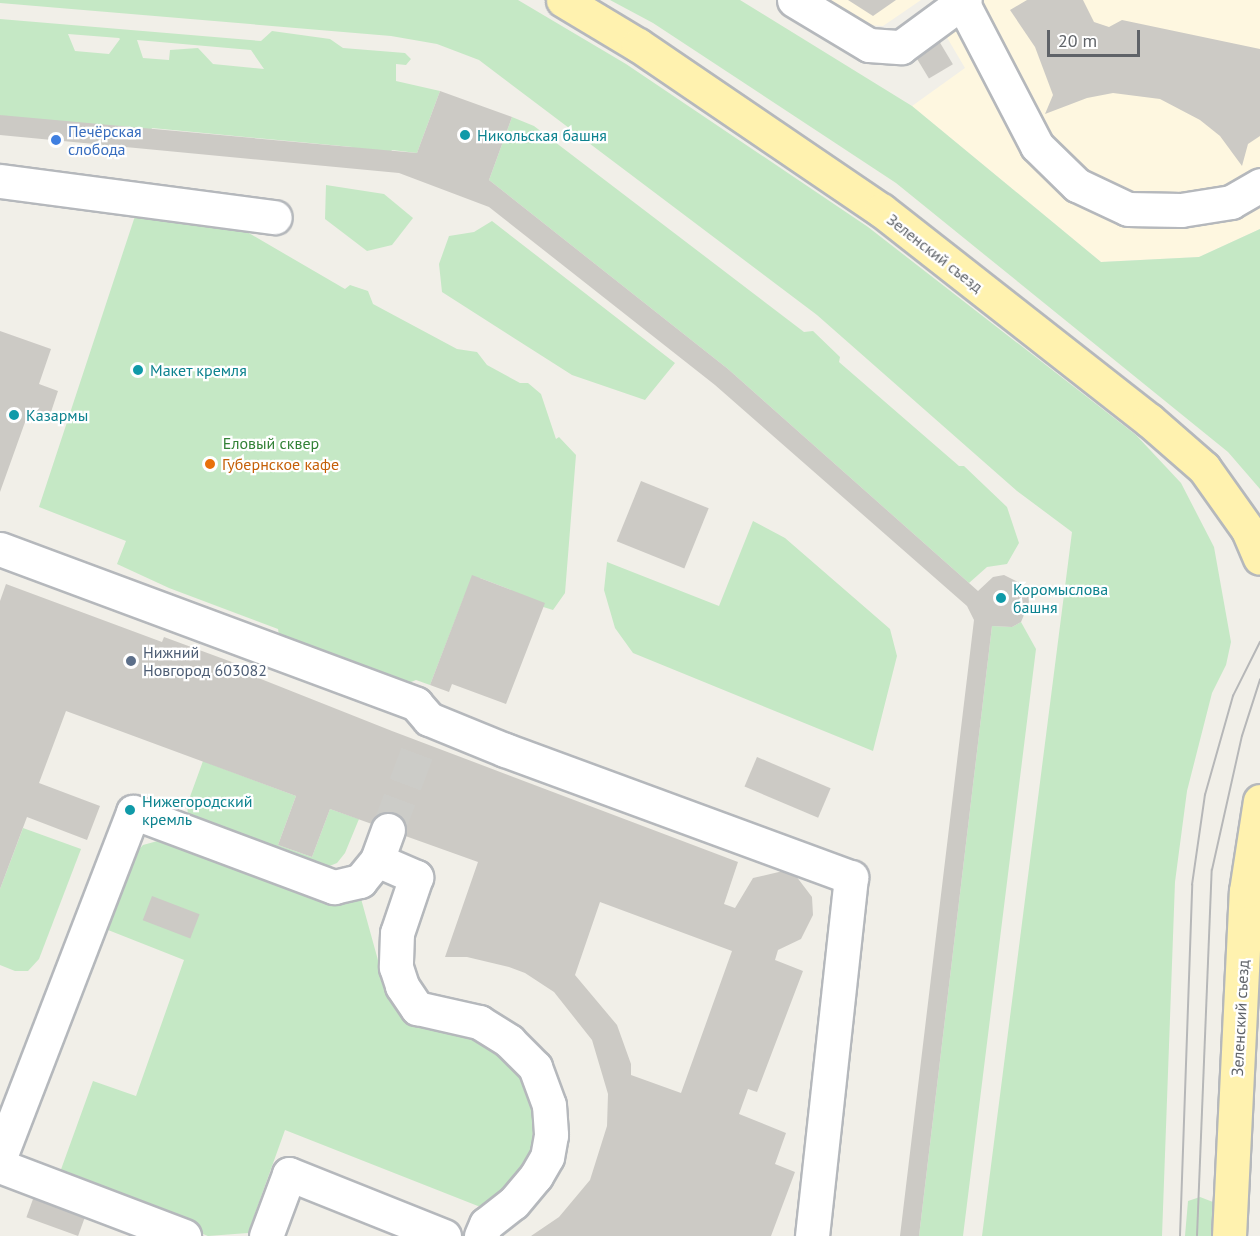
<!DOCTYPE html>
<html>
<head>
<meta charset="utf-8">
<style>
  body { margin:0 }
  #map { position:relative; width:1260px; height:1236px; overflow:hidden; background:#f1efe8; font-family:"PT Sans",sans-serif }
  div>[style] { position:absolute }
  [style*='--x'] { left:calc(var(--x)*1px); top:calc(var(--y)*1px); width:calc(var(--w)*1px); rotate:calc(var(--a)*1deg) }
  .commercial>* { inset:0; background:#fef7e0 }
  .green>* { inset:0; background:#c5e8c5 }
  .building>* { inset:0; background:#cccac5; transform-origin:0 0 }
  .minor-tunnel>* { height:33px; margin-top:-16.5px; transform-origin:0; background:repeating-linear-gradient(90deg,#ccccc8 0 33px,transparent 0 49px) }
  .roads { filter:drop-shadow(2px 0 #b5b8bc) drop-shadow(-2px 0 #b5b8bc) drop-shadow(0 2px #b5b8bc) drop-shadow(0 -2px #b5b8bc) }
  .minor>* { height:33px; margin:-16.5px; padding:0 16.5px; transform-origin:16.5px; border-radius:16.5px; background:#fff }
  .major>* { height:33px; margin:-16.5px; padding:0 16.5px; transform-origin:16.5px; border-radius:16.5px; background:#fff2af }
  .tram>* { height:1.5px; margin:-0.75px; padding:0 0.75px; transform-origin:0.75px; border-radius:0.75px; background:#b6b7b8 }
  .dots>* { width:16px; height:16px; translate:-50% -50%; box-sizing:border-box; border:3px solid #fff; border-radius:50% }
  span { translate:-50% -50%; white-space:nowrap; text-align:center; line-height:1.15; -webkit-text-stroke:4.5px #fff; paint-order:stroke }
  .shop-label { font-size:16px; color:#366cbe }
  .left { translate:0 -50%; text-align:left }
  .culture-label { font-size:16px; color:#0d838f }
  .street-label { font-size:16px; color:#5f6368 }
  .park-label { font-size:16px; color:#348238 }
  .food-label { font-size:16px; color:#c56008 }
  .service-label { font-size:16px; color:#4e5e75 }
  .scale { position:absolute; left:1047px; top:30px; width:93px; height:27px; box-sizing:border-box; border:3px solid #5f6368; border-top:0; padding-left:8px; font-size:18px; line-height:21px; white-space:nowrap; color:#5f6368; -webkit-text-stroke:4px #fff; paint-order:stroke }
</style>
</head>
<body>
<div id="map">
  <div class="commercial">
    <div style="clip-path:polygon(823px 0,921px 0,883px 26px,866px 25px)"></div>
    <div style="clip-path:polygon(982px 0,1260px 0,1260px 229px,1199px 257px,1101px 262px,912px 106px,965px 68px,942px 29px)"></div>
  </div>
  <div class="green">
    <div style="clip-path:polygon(0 0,518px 0,626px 64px,868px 227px,1136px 435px,1181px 483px,1214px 547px,1231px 642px,1226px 665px,1212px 693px,1187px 791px,1175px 882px,1162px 1236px,982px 1236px,1072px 532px,1017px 491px,817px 315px,479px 60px,437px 44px,391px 36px,0 3px)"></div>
    <div style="clip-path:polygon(610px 0,740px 0,912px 106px,1101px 262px,1199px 257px,1260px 229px,1260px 489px,1228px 452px,896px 183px,653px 23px)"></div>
    <div style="clip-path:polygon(evenodd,0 19px,261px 41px,272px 31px,330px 39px,343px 48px,405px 53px,411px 59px,406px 65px,396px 64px,396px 81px,440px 91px,417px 153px,392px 150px,387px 157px,354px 154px,352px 147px,152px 128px,147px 139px,20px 123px,0 115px,0 19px,68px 34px,119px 38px,120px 39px,109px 54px,75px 51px,68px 34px,0 19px,137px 40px,251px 50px,264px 69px,213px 64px,198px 48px,170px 50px,169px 60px,143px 58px,137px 40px)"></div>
    <div style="clip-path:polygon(512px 117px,534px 126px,804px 332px,813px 331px,840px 357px,839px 362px,959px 466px,964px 466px,1007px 507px,1019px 543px,1007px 564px,987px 567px,969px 583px,728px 369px,489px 180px)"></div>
    <div style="clip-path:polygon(326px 185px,384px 194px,413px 218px,392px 245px,367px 251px,325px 219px)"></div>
    <div style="clip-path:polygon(137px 210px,247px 232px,345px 289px,350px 285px,368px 291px,373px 304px,457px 349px,477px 352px,487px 365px,520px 383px,528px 383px,541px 394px,556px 439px,559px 437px,576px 455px,565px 593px,553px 610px,511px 597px,511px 590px,480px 578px,464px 597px,430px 685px,416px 680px,406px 684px,279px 635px,278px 629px,169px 588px,117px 564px,126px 541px,39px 507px)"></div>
    <div style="clip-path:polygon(492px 221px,675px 363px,645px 400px,572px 375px,442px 292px,439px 264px,449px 236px,474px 232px)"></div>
    <div style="clip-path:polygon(753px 521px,785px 538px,890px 629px,897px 656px,873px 751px,633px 653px,615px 628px,604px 590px,607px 562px,719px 606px)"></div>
    <div style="clip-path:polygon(1021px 622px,1036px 649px,963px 1236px,919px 1236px,992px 626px,1012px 627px)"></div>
    <div style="clip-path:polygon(203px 761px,296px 796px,278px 845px,312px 857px,330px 809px,359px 819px,345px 853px,337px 863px,322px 869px,188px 815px,187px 805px)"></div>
    <div style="clip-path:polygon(23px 828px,81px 849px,39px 959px,28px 971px,15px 971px,0 965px,0 889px)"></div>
    <div style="clip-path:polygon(161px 840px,327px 901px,347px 902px,360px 895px,384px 982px,492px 1048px,518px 1074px,531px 1100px,534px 1125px,530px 1154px,510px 1186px,483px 1208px,285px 1130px,248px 1233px,208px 1236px,59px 1175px,93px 1081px,136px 1096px,184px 960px,103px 928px,129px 860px,143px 845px)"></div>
    <div style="clip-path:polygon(1200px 1197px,1213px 1202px,1212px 1236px,1185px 1236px,1188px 1201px)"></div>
  </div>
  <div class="building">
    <div style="clip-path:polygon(848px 0,896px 0,873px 16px)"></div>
    <div style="clip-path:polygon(1027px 0,1083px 0,1094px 22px,1109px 27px,1122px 20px,1260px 49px,1260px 136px,1248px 144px,1242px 166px,1220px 136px,1200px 120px,1160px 99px,1113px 93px,1087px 98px,1045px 114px,1053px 95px,1035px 47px,1010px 10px)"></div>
    <div style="left:939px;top:41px;width:27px;height:28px;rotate:59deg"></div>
    <div style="clip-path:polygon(440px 91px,512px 117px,489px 180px,728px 369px,978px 591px,993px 577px,1004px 575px,1022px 584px,1028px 593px,1029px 603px,1021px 622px,1012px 627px,992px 626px,919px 1236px,900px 1236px,974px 620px,967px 606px,715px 385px,489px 207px,399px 173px,0 135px,0 115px,417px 153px)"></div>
    <div style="clip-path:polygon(0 331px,51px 349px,39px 384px,58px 391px,49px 418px,29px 411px,0 492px)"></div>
    <div style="left:641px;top:481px;width:73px;height:65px;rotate:22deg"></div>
    <div style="clip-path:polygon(472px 575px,545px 603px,506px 704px,452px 684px,449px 692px,430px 685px)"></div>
    <div style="clip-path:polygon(evenodd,6px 584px,162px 642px,164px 637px,240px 665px,238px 670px,392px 731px,738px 862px,724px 904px,735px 908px,753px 878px,783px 871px,796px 876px,812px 897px,813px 915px,801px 939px,778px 950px,775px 960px,803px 971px,757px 1092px,748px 1089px,739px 1114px,786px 1133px,775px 1164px,795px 1172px,771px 1236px,531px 1236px,559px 1217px,590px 1180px,607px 1126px,608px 1094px,592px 1040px,554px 992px,525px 973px,509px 967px,467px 957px,445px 957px,478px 862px,330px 809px,312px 857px,278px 845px,296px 796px,66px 711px,39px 783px,100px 806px,87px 840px,27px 817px,0 889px,0 601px,6px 584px,600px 902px,732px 951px,681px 1093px,631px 1075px,631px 1064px,617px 1025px,575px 975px,600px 902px)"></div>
    <div style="left:757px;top:757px;width:80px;height:32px;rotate:23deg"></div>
    <div style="left:152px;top:896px;width:51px;height:26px;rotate:21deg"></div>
    <div style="left:37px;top:1188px;width:55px;height:31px;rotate:20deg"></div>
  </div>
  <div class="minor-tunnel">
    <div style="--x:388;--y:830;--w:94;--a:-69.4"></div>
  </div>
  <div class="roads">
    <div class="minor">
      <div style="--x:794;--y:0;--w:87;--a:31"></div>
      <div style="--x:869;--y:45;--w:32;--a:4"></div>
      <div style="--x:901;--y:47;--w:79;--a:-36.3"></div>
      <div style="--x:962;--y:2;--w:162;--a:62.5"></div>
      <div style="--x:1037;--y:146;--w:56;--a:44.3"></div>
      <div style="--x:1077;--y:185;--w:56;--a:25.2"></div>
      <div style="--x:1128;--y:209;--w:53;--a:1.1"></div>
      <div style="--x:1181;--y:210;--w:51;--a:-9.1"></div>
      <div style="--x:1231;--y:202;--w:34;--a:-30"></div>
      <div style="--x:0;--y:181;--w:277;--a:7.5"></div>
      <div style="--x:0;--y:549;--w:444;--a:20.4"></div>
      <div style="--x:416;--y:704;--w:20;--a:49"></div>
      <div style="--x:429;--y:719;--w:82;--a:22.2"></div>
      <div style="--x:505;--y:750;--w:369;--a:20.2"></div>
      <div style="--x:851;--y:877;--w:361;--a:96.2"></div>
      <div style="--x:377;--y:860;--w:43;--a:23.6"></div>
      <div style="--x:416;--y:877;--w:59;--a:108.7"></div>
      <div style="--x:397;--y:933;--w:34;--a:92"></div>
      <div style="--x:396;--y:967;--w:20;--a:72"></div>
      <div style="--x:402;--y:986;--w:27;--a:56"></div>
      <div style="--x:417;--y:1008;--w:64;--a:12.7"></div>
      <div style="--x:479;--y:1022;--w:36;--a:32"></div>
      <div style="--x:509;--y:1041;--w:37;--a:45"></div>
      <div style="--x:535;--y:1067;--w:40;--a:69.8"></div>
      <div style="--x:549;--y:1105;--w:30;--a:86"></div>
      <div style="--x:551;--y:1135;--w:22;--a:100"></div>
      <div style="--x:547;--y:1157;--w:22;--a:120"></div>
      <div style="--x:536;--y:1176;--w:35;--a:130"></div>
      <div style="--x:513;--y:1203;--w:34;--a:142"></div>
      <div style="--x:486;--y:1224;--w:13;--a:113"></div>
      <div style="--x:0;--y:1157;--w:370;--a:-68.9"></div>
      <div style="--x:133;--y:812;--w:215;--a:20.5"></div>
      <div style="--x:334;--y:887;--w:27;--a:-13"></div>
      <div style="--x:360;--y:881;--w:27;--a:-51"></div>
      <div style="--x:377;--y:860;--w:32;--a:-70"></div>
      <div style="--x:0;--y:1166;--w:197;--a:20.8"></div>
      <div style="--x:266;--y:1236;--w:66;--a:-69.6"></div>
      <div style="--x:289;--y:1174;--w:167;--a:21.8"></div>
    </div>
    <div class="major">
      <div style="--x:563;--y:0;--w:87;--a:31"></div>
      <div style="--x:638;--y:45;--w:294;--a:34.2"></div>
      <div style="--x:881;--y:210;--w:340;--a:38.1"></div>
      <div style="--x:1149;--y:420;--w:73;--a:41.1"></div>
      <div style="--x:1204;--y:468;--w:76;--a:54.6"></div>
      <div style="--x:1248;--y:530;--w:30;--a:67"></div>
      <div style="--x:1229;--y:1236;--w:345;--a:-87.2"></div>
      <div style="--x:1246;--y:891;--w:91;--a:-81.2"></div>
    </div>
  </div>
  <div class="tram">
    <div style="--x:1180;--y:1236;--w:351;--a:-88"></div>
    <div style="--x:1192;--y:885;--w:91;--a:-81.8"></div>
    <div style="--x:1205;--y:795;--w:103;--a:-74.2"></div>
    <div style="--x:1233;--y:696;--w:60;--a:-63.4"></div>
    <div style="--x:1197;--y:1236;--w:366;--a:-87.7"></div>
    <div style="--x:1212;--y:870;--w:137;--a:-77.4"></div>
    <div style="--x:1242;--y:736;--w:59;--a:-72.2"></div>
  </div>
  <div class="dots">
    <div style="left:465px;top:135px;background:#0f9aa8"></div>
    <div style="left:56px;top:140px;background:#3f7fe0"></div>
    <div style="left:138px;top:370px;background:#0f9aa8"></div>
    <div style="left:14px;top:415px;background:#0f9aa8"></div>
    <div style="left:210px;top:464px;background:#e8710a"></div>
    <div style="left:1001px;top:598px;background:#0f9aa8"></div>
    <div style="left:131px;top:661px;background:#5c6f8a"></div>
    <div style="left:130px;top:810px;background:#0f9aa8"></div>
  </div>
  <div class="shop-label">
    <span class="left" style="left:68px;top:140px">Печёрская<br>слобода</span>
  </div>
  <div class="culture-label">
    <span class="left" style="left:477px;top:135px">Никольская башня</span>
    <span class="left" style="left:150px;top:370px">Макет кремля</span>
    <span class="left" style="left:26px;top:415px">Казармы</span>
    <span class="left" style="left:1013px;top:598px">Коромыслова<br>башня</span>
    <span class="left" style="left:142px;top:810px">Нижегородский<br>кремль</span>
  </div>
  <div class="street-label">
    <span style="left:935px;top:253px;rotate:38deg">Зеленский съезд</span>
    <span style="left:1240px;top:1018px;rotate:-87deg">Зеленский съезд</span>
  </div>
  <div class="park-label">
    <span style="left:271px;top:443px">Еловый сквер</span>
  </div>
  <div class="food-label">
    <span class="left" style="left:222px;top:464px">Губернское кафе</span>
  </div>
  <div class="service-label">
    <span class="left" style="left:143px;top:661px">Нижний<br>Новгород 603082</span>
  </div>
  <div class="scale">20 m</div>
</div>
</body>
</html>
